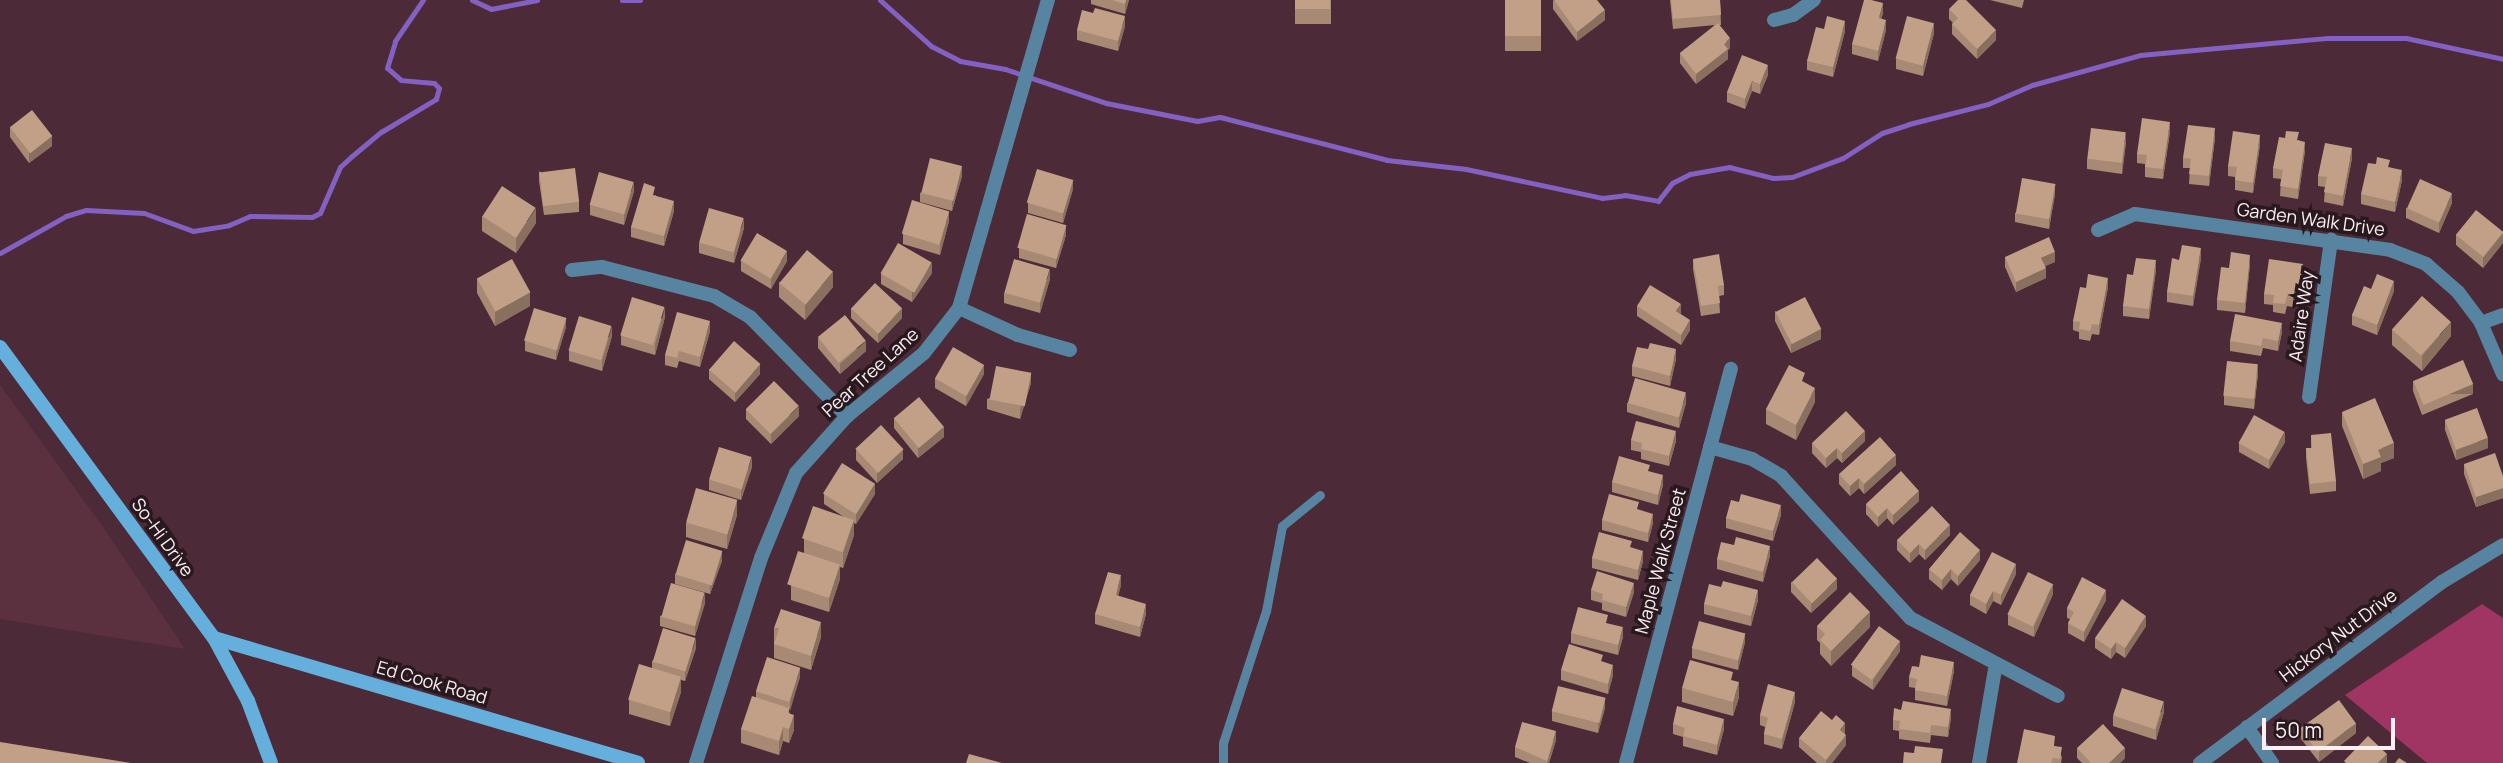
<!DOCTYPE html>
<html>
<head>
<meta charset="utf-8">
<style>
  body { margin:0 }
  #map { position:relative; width:2503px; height:763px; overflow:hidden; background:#4d2a37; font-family:Manrope,sans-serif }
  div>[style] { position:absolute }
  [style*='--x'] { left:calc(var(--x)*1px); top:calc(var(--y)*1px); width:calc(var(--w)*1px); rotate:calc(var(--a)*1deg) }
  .built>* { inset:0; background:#5b3140 }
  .forest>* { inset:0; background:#a03563 }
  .stream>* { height:5px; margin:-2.5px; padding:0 2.5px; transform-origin:2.5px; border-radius:2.5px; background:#8261c2 }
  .lane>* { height:9px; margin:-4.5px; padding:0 4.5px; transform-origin:4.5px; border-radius:4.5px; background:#5784a0 }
  .street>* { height:14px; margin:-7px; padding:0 7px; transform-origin:7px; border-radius:7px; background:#5784a0 }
  .secondary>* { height:14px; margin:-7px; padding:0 7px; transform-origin:7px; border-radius:7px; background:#64afdc }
  .wall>* { inset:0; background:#a78974; transform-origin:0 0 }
  .shaded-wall>* { inset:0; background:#886f5e; transform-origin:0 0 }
  .building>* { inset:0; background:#c29f87; transform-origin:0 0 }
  span { translate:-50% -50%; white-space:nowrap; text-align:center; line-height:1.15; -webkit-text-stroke:7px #28191e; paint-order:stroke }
  .street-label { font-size:18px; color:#fdeff3 }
  .scale { position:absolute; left:2262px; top:718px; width:133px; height:32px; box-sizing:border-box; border:4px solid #fdeff3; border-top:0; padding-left:9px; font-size:21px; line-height:24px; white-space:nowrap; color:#fdeff3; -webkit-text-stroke:5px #28191e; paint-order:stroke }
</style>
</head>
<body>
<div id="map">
  <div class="built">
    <div style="clip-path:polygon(0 385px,103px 527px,185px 649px,0 619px)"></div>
  </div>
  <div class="forest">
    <div style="clip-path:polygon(2482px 604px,2503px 618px,2503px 763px,2427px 763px,2345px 695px)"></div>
  </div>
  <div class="stream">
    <div style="--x:472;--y:0;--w:21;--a:25"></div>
    <div style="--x:491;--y:9;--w:47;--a:-11.1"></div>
    <div style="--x:622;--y:0;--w:18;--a:0"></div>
    <div style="--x:880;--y:0;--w:69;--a:42"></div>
    <div style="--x:931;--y:46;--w:33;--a:27"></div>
    <div style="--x:960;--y:61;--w:46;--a:10.1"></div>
    <div style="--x:1005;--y:69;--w:107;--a:18.6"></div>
    <div style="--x:1106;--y:103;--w:93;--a:11.2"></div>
    <div style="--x:1197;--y:121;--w:23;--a:-10"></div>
    <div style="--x:1220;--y:117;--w:172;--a:14.4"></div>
    <div style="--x:1387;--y:160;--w:80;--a:6.5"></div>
    <div style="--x:1466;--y:169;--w:139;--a:12"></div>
    <div style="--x:1602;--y:198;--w:23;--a:-7"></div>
    <div style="--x:1625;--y:195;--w:34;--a:10"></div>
    <div style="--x:1658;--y:201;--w:23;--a:-52"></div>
    <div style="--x:1672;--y:183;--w:20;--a:-27"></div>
    <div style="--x:1690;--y:174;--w:40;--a:-10"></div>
    <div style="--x:1729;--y:167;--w:45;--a:14"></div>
    <div style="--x:1773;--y:178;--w:19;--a:-3"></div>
    <div style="--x:1792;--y:177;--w:54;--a:-20.4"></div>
    <div style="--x:1843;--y:158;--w:46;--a:-32.7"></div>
    <div style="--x:1882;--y:133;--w:28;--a:-18"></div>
    <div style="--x:1909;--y:124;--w:81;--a:-14.2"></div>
    <div style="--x:1988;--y:104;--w:48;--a:-23.4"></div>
    <div style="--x:2032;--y:85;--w:112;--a:-15.5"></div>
    <div style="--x:2140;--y:55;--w:189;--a:-5.2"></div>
    <div style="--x:2328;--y:38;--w:78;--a:0"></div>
    <div style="--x:2406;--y:38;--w:99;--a:12.2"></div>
    <div style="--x:0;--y:253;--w:76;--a:-29.3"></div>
    <div style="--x:66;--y:216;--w:21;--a:-17"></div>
    <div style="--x:86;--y:210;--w:58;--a:3"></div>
    <div style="--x:144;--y:213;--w:52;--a:20.2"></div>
    <div style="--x:193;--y:231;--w:36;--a:-9"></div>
    <div style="--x:229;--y:225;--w:23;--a:-23"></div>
    <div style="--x:250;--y:216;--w:62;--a:0.9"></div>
    <div style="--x:312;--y:217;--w:9;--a:-27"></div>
    <div style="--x:320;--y:213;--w:50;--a:-66.5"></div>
    <div style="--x:340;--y:167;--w:16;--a:-43"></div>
    <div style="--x:352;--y:156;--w:38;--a:-40"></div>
    <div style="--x:381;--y:132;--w:64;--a:-31"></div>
    <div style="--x:436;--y:99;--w:11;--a:-75"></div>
    <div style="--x:439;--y:88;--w:7;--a:-135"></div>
    <div style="--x:434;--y:83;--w:33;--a:-175"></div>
    <div style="--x:401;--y:80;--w:18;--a:-139"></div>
    <div style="--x:387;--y:68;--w:28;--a:-73"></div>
    <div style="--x:395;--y:41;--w:50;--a:-55.7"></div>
  </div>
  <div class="lane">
    <div style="--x:1223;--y:763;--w:20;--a:-90"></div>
    <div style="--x:1223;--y:743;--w:139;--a:-72"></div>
    <div style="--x:1266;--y:611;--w:86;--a:-79.3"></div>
    <div style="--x:1282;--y:526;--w:49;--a:-39.2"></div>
  </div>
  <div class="street">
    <div style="--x:1774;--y:20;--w:20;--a:-15"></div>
    <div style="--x:1793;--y:15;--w:26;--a:-36"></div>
    <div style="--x:2098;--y:230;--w:40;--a:-23.4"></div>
    <div style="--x:2135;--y:214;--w:258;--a:8"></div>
    <div style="--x:2390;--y:250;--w:39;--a:21"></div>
    <div style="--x:2426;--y:264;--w:43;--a:41.2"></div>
    <div style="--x:2458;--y:292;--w:39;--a:53"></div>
    <div style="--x:2481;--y:323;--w:56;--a:66.7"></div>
    <div style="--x:572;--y:270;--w:30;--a:-6"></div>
    <div style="--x:602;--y:267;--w:116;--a:14.5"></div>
    <div style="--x:714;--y:296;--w:42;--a:30.3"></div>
    <div style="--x:750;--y:317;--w:139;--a:45.6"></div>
    <div style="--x:959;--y:308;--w:65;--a:24.6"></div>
    <div style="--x:1018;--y:335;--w:54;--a:16.1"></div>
    <div style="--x:2481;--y:323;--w:23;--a:-20"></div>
    <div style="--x:2309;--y:397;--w:159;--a:-82"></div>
    <div style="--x:1710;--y:447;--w:44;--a:15.9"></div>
    <div style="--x:1752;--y:459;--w:34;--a:30"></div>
    <div style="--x:1781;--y:476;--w:192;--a:47.7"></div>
    <div style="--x:1910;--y:618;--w:167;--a:27.8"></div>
    <div style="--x:2247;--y:727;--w:44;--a:55.2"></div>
    <div style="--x:696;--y:763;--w:215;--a:-72.4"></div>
    <div style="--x:761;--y:558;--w:92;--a:-67.6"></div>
    <div style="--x:796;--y:473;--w:76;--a:-48.2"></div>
    <div style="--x:847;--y:416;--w:99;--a:-39.3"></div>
    <div style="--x:924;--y:353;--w:57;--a:-52.1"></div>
    <div style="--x:959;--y:308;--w:321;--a:-73.9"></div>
    <div style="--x:1626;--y:763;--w:408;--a:-75.1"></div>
    <div style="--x:1979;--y:763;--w:100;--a:-80.3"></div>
    <div style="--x:2200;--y:763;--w:302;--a:-36.8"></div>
    <div style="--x:2442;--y:582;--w:71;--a:-31.2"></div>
  </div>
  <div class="secondary">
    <div style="--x:0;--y:347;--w:361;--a:53.7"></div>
    <div style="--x:214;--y:638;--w:72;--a:61.6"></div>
    <div style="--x:248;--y:701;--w:66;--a:69.6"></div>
    <div style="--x:214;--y:638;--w:442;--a:16.4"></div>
  </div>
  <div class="wall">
    <div style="clip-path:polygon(1091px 0,1129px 0,1125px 14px,1091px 4px)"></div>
    <div style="left:1295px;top:0;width:36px;height:24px"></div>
    <div style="left:1505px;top:0;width:36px;height:51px"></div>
    <div style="clip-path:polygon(1553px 0,1605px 20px,1577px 41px,1553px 9px)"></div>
    <div style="clip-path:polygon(1670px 0,1720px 0,1721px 25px,1719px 25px,1730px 48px,1728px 50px,1728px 59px,1696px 84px,1680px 63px,1680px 53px,1715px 25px,1673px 29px)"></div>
    <div style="clip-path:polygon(1990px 0,2024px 0,2022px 8px)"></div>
    <div style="clip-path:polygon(1949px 9px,1996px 40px,1977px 59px,1952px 34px,1952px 24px,1953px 23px,1949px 19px)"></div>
    <div style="clip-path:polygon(1883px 13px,1881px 19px,1886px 30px,1878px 61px,1852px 54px,1852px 44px)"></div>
    <div style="clip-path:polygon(1125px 26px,1118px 51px,1077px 40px,1077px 30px)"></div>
    <div style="clip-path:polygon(1824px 29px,1845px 31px,1833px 77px,1807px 70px,1807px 61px)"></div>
    <div style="clip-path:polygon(1934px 33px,1923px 76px,1896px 69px,1896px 59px)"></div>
    <div style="clip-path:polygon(1768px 75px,1760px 94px,1752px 91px,1745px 109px,1727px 102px,1727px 92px)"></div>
    <div style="clip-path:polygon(10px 127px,52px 146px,29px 163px,10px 137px)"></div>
    <div style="clip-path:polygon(2170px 132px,2163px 179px,2145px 177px,2145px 164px,2137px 163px,2137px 154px)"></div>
    <div style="clip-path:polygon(2215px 138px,2209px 186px,2189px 184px,2190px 168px,2183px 168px,2183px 158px)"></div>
    <div style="clip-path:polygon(2299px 140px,2305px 151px,2298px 199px,2280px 196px,2281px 179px,2273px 178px,2273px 168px)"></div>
    <div style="clip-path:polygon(2126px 142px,2122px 174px,2087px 169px,2087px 159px)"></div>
    <div style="clip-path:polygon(2260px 145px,2253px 193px,2235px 190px,2235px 177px,2228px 176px,2228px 166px)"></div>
    <div style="clip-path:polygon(2352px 158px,2343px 206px,2324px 202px,2325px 187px,2318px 186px,2318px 176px)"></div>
    <div style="clip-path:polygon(2390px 168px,2402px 180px,2395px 212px,2361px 204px,2361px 194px)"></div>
    <div style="clip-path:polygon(539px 171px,579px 202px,579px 212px,544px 215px,539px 181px)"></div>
    <div style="clip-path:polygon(962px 176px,952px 211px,920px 202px,920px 193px)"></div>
    <div style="clip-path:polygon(1073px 189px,1063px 223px,1028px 213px,1028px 203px)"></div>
    <div style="clip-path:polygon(634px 191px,624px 225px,590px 215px,590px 205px)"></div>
    <div style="clip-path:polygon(2055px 194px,2049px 229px,2015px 222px,2015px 213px)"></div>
    <div style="clip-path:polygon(655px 195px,674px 211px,664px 246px,631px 237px,631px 227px)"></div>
    <div style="clip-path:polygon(2452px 203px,2439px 233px,2406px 218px,2406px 208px)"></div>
    <div style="clip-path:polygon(482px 216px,536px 223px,516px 253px,482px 231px)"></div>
    <div style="clip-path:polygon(949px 221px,940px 255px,903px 244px,903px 234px)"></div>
    <div style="clip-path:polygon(744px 228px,734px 263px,699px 253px,699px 243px)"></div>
    <div style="clip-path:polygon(2503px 232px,2503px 243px,2483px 268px,2456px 245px,2456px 235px)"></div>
    <div style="clip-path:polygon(1066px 235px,1056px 268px,1019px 258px,1019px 248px)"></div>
    <div style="clip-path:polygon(2005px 257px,2055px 262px,2045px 266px,2046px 278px,2016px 292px,2005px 267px)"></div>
    <div style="clip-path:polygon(2201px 258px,2193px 306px,2167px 302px,2167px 292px)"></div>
    <div style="clip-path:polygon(1693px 259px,1724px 285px,1724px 295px,1719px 296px,1720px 313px,1701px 316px,1693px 269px)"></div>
    <div style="clip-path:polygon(741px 261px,787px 261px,771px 289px,741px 271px)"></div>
    <div style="clip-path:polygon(2250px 264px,2245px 313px,2217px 310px,2217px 300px,2229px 268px)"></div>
    <div style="clip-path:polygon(2156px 270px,2149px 319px,2123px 316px,2123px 306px,2133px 275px)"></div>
    <div style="clip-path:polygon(932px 273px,912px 302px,881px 284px,881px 274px)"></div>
    <div style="clip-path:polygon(2303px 274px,2298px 308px,2287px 306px,2285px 314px,2273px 312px,2273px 305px,2264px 304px,2264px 294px)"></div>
    <div style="clip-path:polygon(477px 278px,530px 306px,495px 326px,477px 293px)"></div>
    <div style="clip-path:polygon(1050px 279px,1040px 313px,1004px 303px,1004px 293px)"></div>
    <div style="clip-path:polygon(779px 282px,833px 287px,805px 320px,779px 297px)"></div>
    <div style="clip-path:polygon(2108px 287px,2099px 335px,2092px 334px,2090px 341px,2079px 339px,2079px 332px,2073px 330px,2073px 321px,2086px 288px)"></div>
    <div style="clip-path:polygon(2371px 289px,2394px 291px,2377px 335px,2352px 325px,2352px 315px)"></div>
    <div style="clip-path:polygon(1637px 306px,1680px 314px,1690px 330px,1681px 345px,1637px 316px)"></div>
    <div style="clip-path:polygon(851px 308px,902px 318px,878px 343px,851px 318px)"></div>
    <div style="clip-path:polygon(1775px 311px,1821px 339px,1791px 353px,1775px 321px)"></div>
    <div style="clip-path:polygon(665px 317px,655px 355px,621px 345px,621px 335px)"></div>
    <div style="clip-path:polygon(566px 327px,556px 360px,525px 351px,525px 341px)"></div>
    <div style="clip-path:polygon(2392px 330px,2451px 336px,2422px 371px,2392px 345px)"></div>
    <div style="clip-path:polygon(710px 331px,700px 367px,679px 361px,677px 368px,665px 365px,665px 355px)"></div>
    <div style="clip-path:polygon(2282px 332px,2278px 351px,2263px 348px,2261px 356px,2230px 351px,2230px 341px)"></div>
    <div style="clip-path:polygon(612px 336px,602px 371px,569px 361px,569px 351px)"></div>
    <div style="clip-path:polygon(818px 338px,866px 351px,840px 374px,818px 348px)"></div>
    <div style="clip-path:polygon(1676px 359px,1670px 386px,1632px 376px,1632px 366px)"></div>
    <div style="clip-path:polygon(709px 369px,760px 374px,735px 402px,709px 379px)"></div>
    <div style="clip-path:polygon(984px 374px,966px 406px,935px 388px,935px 378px)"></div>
    <div style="clip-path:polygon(2258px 374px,2254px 409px,2224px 405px,2224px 396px)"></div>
    <div style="clip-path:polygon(2413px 381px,2473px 394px,2422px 415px,2413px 391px)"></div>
    <div style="clip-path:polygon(1031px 383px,1020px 419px,987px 409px,987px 399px)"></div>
    <div style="clip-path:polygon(1805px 383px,1815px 402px,1796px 440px,1766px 424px,1766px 409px)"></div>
    <div style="clip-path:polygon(1627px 403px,1686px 403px,1679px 428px,1627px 412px)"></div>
    <div style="clip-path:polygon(746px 409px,799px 416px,771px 444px,746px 419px)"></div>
    <div style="clip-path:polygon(2342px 412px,2394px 458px,2381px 463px,2381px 471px,2363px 479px,2342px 426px)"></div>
    <div style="clip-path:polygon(894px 418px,944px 437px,918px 458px,894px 428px)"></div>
    <div style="clip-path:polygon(2445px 420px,2488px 448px,2456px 460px,2445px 430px)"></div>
    <div style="clip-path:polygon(2311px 435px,2336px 481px,2336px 491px,2310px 494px,2306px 458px,2306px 448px,2311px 448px)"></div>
    <div style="clip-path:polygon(1631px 440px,1676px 441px,1669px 466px,1641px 459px,1641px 452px,1631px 450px)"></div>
    <div style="clip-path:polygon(1865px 441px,1842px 463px,1837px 458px,1826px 468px,1812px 453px,1812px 443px)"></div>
    <div style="clip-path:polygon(2285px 442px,2269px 469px,2239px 452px,2239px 443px)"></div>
    <div style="clip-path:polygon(856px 450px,903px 459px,877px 483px,856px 460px)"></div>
    <div style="clip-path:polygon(2464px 464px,2503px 476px,2503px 498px,2476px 507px,2464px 474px)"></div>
    <div style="clip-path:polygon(1896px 465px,1864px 494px,1859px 488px,1850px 496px,1839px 484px,1839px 474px)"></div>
    <div style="clip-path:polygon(752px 467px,741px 500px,709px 490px,709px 480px)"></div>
    <div style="clip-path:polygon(1650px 472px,1663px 485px,1658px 505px,1612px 492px,1612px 482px)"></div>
    <div style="clip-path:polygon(824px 494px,875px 494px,856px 524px,854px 523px,854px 535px,843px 568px,840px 567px,840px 579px,829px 612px,791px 600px,791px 585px,804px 553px,804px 539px,844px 517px,824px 504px)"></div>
    <div style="clip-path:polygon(1919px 501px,1893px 525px,1887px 518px,1878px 527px,1866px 514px,1866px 504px)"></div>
    <div style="clip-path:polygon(1739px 502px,1781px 515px,1773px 541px,1726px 528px,1726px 518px)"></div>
    <div style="clip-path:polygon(1639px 510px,1653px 523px,1648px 542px,1602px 530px,1602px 520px)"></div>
    <div style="clip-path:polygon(737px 515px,727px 549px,686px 537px,686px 523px)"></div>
    <div style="clip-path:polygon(1950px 535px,1925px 560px,1919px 554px,1910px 563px,1897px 550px,1897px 540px)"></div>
    <div style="clip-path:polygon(1632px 548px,1643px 561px,1638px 580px,1592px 568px,1592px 558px)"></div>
    <div style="clip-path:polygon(1770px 556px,1763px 582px,1717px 569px,1717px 559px)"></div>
    <div style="clip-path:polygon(1980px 560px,1958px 586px,1951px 579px,1942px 590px,1929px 579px,1929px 569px)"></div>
    <div style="clip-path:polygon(722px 561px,710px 594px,675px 584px,675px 574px)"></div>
    <div style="clip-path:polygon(2016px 574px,2001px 605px,1993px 601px,1986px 614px,1970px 605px,1970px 595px)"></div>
    <div style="clip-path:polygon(1791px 582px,1837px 589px,1811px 613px,1791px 592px)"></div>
    <div style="clip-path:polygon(1121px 585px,1118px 596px,1146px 614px,1140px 637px,1095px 624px,1095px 614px)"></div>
    <div style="clip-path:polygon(1591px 590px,1634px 592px,1626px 617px,1602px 610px,1602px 603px,1591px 600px)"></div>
    <div style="clip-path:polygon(2053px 594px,2034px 637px,2008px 625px,2008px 615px)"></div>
    <div style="clip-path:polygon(1758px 600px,1751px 626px,1704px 614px,1704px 604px)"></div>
    <div style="clip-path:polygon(2106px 600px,2084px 642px,2068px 633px,2068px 623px,2070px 619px,2067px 618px,2067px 608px)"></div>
    <div style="clip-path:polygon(705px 603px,695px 636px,660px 626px,660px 616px)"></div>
    <div style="clip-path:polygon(1817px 626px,1870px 627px,1831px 666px,1820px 654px,1820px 643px,1817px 640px)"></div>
    <div style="clip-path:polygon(2146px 626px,2125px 658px,2116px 652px,2111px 659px,2095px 648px,2095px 638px)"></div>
    <div style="clip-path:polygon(774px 628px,821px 637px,811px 670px,774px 658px)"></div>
    <div style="clip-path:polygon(1571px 633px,1623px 637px,1618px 655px,1571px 643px)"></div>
    <div style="clip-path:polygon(1745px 642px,1738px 670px,1692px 658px,1692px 648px)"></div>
    <div style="clip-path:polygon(696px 648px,685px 681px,681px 680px,681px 692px,670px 726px,629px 714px,629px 700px,652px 668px,652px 661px)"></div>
    <div style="clip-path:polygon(1900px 651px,1873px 690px,1852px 676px,1852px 666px)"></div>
    <div style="clip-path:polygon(1603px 662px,1613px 675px,1608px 694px,1561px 680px,1561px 670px)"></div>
    <div style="clip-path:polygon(1954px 671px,1947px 706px,1915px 700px,1915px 688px,1909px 687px,1909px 677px)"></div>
    <div style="clip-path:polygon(800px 677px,789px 711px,794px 730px,789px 743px,783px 741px,779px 755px,741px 743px,741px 729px,756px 697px,756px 691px)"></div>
    <div style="clip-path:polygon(1682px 688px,1739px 697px,1733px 716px,1682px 702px)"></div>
    <div style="clip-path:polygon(1795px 702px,1782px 749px,1764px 744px,1764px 734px,1765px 727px,1760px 725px,1760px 715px)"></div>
    <div style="clip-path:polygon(1605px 708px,1598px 733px,1552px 721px,1552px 711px)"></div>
    <div style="clip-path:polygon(2164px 712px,2156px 740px,2113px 726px,2113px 716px)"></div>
    <div style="clip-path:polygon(1951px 718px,1948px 737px,1931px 735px,1930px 743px,1899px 739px,1899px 731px,1893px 730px,1893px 720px)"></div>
    <div style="clip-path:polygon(1673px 724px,1724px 729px,1717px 755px,1683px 746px,1683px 737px,1673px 734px)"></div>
    <div style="clip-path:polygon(2301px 729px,2356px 733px,2319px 762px,2301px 739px)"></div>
    <div style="clip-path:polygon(1845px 733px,1844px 734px,1846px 745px,1832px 763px,1817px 763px,1799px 747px,1799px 738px)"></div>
    <div style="clip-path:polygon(1556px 740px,1549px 763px,1530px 763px,1515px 757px,1515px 747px)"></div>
    <div style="clip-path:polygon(2055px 746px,2062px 757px,2061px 763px,2017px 763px)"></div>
    <div style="clip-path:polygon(2077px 748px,2125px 758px,2120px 763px,2082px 763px,2077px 758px)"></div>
  </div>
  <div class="shaded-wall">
    <div style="clip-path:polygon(1126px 0,1129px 0,1125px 14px,1125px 4px)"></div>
    <div style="clip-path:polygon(1883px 3px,1883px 13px,1879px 28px,1879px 18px)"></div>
    <div style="clip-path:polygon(1605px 10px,1605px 20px,1577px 41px,1577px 32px)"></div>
    <div style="clip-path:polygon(1125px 16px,1125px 26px,1118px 51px,1118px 41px)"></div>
    <div style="clip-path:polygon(1886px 20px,1886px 30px,1878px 61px,1878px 51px)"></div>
    <div style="clip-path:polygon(1845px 21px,1845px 31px,1833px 77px,1833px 67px)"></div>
    <div style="clip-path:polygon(1934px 23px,1934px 33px,1923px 76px,1923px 66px)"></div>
    <div style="clip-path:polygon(1996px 30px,1996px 40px,1977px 59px,1977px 49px)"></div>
    <div style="clip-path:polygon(1730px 38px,1730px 48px,1728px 50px,1728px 59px,1696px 84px,1696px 74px)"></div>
    <div style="clip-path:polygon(1768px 65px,1768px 75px,1760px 94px,1760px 84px)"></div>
    <div style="clip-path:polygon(1752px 81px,1752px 91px,1745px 109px,1745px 99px)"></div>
    <div style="clip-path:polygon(2170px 122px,2170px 132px,2163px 179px,2163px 169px)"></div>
    <div style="clip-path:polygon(2215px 128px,2215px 138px,2209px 186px,2209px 176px)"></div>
    <div style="clip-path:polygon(2126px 132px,2126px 142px,2122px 174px,2122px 164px)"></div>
    <div style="clip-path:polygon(2260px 135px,2260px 145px,2253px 193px,2253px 183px)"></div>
    <div style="clip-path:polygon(52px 136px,52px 146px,29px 163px,29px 153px)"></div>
    <div style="clip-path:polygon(2305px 142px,2305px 151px,2298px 199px,2298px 189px)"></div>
    <div style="clip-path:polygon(2352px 148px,2352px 158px,2343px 206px,2343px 196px)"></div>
    <div style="clip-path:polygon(962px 166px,962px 176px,952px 211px,952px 201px)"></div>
    <div style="clip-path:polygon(2402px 170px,2402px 180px,2395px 212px,2395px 202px)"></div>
    <div style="clip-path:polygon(1073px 180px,1073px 189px,1063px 223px,1063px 213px)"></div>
    <div style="clip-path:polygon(634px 182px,634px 191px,624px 225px,624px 215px)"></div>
    <div style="clip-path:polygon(2055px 184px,2055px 194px,2049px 229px,2049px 219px)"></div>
    <div style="clip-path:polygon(2452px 193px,2452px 203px,2439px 233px,2439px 223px)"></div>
    <div style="clip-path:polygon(674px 201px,674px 211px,664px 246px,664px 236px)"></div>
    <div style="clip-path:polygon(536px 208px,536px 223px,516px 253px,516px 238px)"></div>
    <div style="clip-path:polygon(949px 211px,949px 221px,940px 255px,940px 245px)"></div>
    <div style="clip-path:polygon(744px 218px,744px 228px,734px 263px,734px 253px)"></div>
    <div style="clip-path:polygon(1066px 225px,1066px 235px,1056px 268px,1056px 258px)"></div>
    <div style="clip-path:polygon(2503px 233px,2503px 243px,2483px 268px,2483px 258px)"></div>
    <div style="clip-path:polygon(2201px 248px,2201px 258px,2193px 306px,2193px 296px)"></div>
    <div style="clip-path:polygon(787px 251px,787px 261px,771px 289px,771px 279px)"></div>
    <div style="clip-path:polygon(2055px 252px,2055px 262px,2041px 268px,2041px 258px)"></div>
    <div style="clip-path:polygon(2250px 255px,2250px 264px,2245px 313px,2245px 303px)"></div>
    <div style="clip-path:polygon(2156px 260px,2156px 270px,2149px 319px,2149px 309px)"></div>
    <div style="clip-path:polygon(932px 263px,932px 273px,912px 302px,912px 292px)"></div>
    <div style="clip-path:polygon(2303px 264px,2303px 274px,2298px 308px,2298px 298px)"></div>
    <div style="clip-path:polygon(2046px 268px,2046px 278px,2016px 292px,2016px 282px)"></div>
    <div style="clip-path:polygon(1050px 269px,1050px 279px,1040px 313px,1040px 303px)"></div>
    <div style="clip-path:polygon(833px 272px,833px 287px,805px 320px,805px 305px)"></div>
    <div style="clip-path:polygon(2108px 278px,2108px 287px,2099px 335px,2099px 325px)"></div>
    <div style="clip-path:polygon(2394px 281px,2394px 291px,2377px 335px,2377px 325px)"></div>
    <div style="clip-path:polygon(530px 292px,530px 306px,495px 326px,495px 311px)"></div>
    <div style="clip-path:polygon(1681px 304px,1681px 314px,1676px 311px)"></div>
    <div style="clip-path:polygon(665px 307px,665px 317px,655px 355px,655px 345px)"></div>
    <div style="clip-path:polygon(902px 308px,902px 318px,878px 343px,878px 334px)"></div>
    <div style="clip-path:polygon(566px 318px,566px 327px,556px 360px,556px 350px)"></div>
    <div style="clip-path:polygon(1690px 320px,1690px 330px,1681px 345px,1681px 335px)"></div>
    <div style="clip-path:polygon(710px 321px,710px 331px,700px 367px,700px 357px)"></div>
    <div style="clip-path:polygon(2451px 322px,2451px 336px,2422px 371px,2422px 356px)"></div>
    <div style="clip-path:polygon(2282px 323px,2282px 332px,2278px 351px,2278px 341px)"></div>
    <div style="clip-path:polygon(612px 326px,612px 336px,602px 371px,602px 361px)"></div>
    <div style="clip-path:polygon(1821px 329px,1821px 339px,1791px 353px,1791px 344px)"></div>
    <div style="clip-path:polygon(866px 341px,866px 351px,840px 374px,840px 364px)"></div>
    <div style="clip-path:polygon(1676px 349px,1676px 359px,1670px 386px,1670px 376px)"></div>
    <div style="clip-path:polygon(760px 364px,760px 374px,735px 402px,735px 393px)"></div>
    <div style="clip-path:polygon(2258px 364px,2258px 374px,2254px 409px,2254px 399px)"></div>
    <div style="clip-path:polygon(984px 365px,984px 374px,966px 406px,966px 396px)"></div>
    <div style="clip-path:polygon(1031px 373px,1031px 383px,1020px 419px,1020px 409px)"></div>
    <div style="left:2473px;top:384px;width:10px;height:55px;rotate:90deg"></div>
    <div style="clip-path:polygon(1815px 388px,1815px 402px,1796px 440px,1796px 425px)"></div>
    <div style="clip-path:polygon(1686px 393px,1686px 403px,1679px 428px,1679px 418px)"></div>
    <div style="clip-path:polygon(799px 406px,799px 416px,771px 444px,771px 434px)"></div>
    <div style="clip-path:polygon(944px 427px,944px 437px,918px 458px,918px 448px)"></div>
    <div style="clip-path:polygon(1676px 431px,1676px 441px,1669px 466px,1669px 456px)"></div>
    <div style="clip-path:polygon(1865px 431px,1865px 441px,1842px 463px,1842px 453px)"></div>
    <div style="clip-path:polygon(2285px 432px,2285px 442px,2269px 469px,2269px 460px)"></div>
    <div style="clip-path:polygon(2488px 438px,2488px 448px,2456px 460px,2456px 450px)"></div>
    <div style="clip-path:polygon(2394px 443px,2394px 458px,2381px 463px,2381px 471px,2363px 479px,2363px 464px,2378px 450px)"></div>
    <div style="clip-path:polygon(1837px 448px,1837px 458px,1826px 468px,1826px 458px)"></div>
    <div style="clip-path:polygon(903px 449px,903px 459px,877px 483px,877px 473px)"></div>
    <div style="clip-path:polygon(1896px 455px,1896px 465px,1864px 494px,1864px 484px)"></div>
    <div style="clip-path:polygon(752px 457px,752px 467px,741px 500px,741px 490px)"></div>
    <div style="clip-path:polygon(1663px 475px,1663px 485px,1658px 505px,1658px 495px)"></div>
    <div style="clip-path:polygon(1859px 478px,1859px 488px,1850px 496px,1850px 486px)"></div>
    <div style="clip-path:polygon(875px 484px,875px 494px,856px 524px,856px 514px)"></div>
    <div style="clip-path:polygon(2503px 488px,2503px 498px,2476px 507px,2476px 497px)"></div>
    <div style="clip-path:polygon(1919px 491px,1919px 501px,1893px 525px,1893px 515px)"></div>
    <div style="clip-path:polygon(737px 500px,737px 515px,727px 549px,727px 535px)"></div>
    <div style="clip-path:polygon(1781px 505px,1781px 515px,1773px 541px,1773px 531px)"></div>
    <div style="clip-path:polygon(1887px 508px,1887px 518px,1878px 527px,1878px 517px)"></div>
    <div style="clip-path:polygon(1653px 514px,1653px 523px,1648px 542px,1648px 533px)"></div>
    <div style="clip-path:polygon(854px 520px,854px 535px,843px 568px,843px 553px)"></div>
    <div style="clip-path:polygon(1950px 525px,1950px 535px,1925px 560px,1925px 550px)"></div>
    <div style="clip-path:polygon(1919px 544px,1919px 554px,1910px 563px,1910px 553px)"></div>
    <div style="clip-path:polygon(1770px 546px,1770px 556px,1763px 582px,1763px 572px)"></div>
    <div style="clip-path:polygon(1980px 550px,1980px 560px,1958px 586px,1958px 576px)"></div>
    <div style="clip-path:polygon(722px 551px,722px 561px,710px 594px,710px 584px)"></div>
    <div style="clip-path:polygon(1643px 551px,1643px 561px,1638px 580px,1638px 570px)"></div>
    <div style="clip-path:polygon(2016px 564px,2016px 574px,2001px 605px,2001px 595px)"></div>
    <div style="clip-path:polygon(840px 565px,840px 579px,829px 612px,829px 597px)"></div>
    <div style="clip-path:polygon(1951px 569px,1951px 579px,1942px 590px,1942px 580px)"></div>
    <div style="clip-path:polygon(1121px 575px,1121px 585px,1116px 605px,1116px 595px)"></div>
    <div style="clip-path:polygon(1837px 579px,1837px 589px,1811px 613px,1811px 604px)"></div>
    <div style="clip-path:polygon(1634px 583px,1634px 592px,1626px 617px,1626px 607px)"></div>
    <div style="clip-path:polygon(2053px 584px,2053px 594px,2034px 637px,2034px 627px)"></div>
    <div style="clip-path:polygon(1758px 590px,1758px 600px,1751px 626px,1751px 616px)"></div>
    <div style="clip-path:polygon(2106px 590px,2106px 600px,2084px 642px,2084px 632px)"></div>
    <div style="clip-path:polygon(1993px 591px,1993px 601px,1986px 614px,1986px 604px)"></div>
    <div style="clip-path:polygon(705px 593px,705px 603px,695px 636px,695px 626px)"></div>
    <div style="clip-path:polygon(1146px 604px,1146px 614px,1140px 637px,1140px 627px)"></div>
    <div style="clip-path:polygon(1870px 612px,1870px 627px,1831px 666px,1831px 651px)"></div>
    <div style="clip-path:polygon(2146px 616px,2146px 626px,2125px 658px,2125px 648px)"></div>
    <div style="clip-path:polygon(821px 622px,821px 637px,811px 670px,811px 656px)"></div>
    <div style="clip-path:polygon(1623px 627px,1623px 637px,1618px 655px,1618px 645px)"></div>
    <div style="clip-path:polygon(1745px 633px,1745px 642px,1738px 670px,1738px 660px)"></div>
    <div style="clip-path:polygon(696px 638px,696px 648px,685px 681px,685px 672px)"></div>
    <div style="clip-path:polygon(1900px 641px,1900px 651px,1873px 690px,1873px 680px)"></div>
    <div style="clip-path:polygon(2116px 642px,2116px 652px,2111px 659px,2111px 649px)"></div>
    <div style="clip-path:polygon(1954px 662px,1954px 671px,1947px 706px,1947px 696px)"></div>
    <div style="clip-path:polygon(1613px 665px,1613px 675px,1608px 694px,1608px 684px)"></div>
    <div style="clip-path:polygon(800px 668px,800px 677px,790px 711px,790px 701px)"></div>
    <div style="clip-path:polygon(681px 677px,681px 692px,670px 726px,670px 712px)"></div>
    <div style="clip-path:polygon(1739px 682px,1739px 697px,1733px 716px,1733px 702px)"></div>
    <div style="clip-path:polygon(1795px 692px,1795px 702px,1782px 749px,1782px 739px)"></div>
    <div style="clip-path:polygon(1605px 698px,1605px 708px,1598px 733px,1598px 723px)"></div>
    <div style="clip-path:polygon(2164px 702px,2164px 712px,2156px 740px,2156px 730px)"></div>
    <div style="clip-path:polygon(1951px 709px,1951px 718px,1948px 737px,1948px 727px)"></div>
    <div style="clip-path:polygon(794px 715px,794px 730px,789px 743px,789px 729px)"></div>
    <div style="clip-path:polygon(1724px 719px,1724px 729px,1717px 755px,1717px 745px)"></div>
    <div style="clip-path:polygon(1845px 723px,1845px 733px,1840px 740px,1840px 730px)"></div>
    <div style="clip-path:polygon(2356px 723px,2356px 733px,2319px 762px,2319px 752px)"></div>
    <div style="clip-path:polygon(783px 727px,783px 741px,779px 755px,779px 741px)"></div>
    <div style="clip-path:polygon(1556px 731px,1556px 740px,1549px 763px,1547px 763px)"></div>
    <div style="clip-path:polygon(1846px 735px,1846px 745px,1832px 763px,1826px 763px,1826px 760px)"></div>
    <div style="clip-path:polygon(2125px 748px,2125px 758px,2120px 763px,2109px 763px)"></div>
    <div style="clip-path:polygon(2387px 754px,2387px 763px,2378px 763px)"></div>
  </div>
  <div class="building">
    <div style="clip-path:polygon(1112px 0,1126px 0,1125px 4px)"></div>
    <div style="left:1295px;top:0;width:35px;height:9px"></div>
    <div style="left:1505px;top:0;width:36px;height:36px"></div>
    <div style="clip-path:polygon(1554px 0,1597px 0,1605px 10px,1577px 32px)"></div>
    <div style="clip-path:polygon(1671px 0,1720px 0,1721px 15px,1673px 19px)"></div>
    <div style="clip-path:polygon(1864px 0,1871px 0,1883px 3px,1879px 18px,1886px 20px,1878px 51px,1852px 44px)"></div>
    <div style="clip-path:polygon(1958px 0,1966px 0,1996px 30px,1977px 49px,1952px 24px,1958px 18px,1949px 9px)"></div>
    <div style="clip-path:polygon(1095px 8px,1125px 16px,1118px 41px,1077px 30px,1082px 10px,1093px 13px)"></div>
    <div style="clip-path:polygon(1827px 16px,1845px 21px,1833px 67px,1807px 61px,1816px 27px,1824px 29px)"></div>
    <div style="left:1907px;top:16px;width:28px;height:44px;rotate:15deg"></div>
    <div style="clip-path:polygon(1718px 23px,1730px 38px,1724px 44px,1728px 49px,1696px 74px,1680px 53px)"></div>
    <div style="clip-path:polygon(1742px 55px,1768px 65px,1760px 84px,1752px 81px,1745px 99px,1727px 92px)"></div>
    <div style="left:32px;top:110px;width:33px;height:28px;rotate:52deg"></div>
    <div style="clip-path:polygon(2142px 118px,2170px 122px,2163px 169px,2145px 167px,2147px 155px,2137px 154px)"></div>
    <div style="clip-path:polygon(2188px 125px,2215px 128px,2209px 176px,2189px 174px,2191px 159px,2183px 158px)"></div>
    <div style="left:2091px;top:128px;width:35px;height:31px;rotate:7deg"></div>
    <div style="clip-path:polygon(2233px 131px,2260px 135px,2253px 183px,2235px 180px,2237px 167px,2228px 166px)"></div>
    <div style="clip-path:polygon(2286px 131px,2299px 132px,2297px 140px,2305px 142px,2298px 189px,2280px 186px,2283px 170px,2273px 168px,2279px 137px,2285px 138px)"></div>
    <div style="clip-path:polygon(2325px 143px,2352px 148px,2343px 196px,2324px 192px,2327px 177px,2318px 176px)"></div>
    <div style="clip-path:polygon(2377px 157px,2390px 160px,2388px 167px,2402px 170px,2395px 202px,2361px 194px,2368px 163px,2376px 164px)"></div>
    <div style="left:930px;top:158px;width:33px;height:36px;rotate:14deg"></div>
    <div style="left:575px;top:168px;width:34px;height:36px;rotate:83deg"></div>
    <div style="left:1037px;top:169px;width:38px;height:35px;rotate:17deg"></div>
    <div style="left:599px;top:172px;width:36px;height:34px;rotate:16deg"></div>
    <div style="left:2022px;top:178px;width:34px;height:36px;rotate:10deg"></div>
    <div style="left:2420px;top:179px;width:35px;height:32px;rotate:24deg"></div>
    <div style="clip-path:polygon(644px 183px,655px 187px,653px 195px,674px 201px,664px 236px,631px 227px)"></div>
    <div style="left:502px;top:186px;width:40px;height:36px;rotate:33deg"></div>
    <div style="left:912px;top:200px;width:39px;height:35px;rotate:17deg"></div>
    <div style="left:709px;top:208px;width:36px;height:36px;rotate:16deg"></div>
    <div style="left:2476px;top:210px;width:35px;height:32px;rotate:39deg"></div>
    <div style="left:1027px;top:214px;width:41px;height:35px;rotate:16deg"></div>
    <div style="left:757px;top:233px;width:35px;height:32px;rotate:31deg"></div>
    <div style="clip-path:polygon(2049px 237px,2055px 252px,2041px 258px,2046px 268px,2016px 282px,2005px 257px)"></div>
    <div style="left:898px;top:243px;width:39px;height:35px;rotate:30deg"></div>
    <div style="clip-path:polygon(2182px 245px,2201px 248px,2193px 296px,2167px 292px,2172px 258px,2179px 260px)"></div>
    <div style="left:807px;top:250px;width:34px;height:43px;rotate:40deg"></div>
    <div style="clip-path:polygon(2231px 252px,2250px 255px,2245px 303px,2217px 300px,2221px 267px,2229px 268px)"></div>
    <div style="clip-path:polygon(1719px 254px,1724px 285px,1718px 286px,1720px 303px,1701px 306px,1693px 259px)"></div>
    <div style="clip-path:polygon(2136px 258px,2156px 260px,2149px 309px,2123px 306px,2127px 274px,2133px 275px)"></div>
    <div style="left:512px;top:259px;width:38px;height:40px;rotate:61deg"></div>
    <div style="left:1014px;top:259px;width:37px;height:35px;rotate:16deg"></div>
    <div style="clip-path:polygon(2269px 259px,2303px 264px,2298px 298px,2287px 296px,2285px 304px,2273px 303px,2274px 295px,2264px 294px)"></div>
    <div style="clip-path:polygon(2088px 274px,2108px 278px,2099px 325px,2092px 324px,2090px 331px,2079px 329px,2080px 322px,2073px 321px,2080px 287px,2086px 288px)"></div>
    <div style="clip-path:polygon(2377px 274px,2394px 281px,2377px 325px,2352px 315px,2364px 286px,2371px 289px)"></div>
    <div style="left:875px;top:283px;width:37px;height:35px;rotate:43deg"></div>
    <div style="clip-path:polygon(1650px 285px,1681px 304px,1676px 311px,1690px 320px,1681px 335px,1637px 306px)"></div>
    <div style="left:2422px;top:296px;width:39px;height:45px;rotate:42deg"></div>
    <div style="left:632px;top:297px;width:34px;height:40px;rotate:17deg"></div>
    <div style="left:1805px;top:297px;width:36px;height:33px;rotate:63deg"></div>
    <div style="left:534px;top:308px;width:34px;height:34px;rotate:17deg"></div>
    <div style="clip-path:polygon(677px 312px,710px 321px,700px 357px,679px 351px,677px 358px,665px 355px)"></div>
    <div style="clip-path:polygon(2235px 314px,2282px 323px,2278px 341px,2263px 338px,2261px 346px,2230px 341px)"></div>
    <div style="left:845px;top:315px;width:33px;height:35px;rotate:51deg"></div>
    <div style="left:579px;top:316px;width:34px;height:36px;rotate:17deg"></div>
    <div style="left:734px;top:341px;width:35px;height:38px;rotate:41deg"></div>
    <div style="clip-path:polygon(1650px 343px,1676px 349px,1670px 376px,1632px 366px,1637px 347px,1648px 349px)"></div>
    <div style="left:953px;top:347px;width:36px;height:36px;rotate:30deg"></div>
    <div style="left:2463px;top:360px;width:26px;height:54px;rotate:67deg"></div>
    <div style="left:2227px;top:361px;width:31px;height:35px;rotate:6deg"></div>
    <div style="clip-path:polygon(1789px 365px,1805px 373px,1802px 381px,1815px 388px,1796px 425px,1766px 409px)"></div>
    <div style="left:996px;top:366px;width:36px;height:34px;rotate:11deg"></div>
    <div style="left:1635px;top:378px;width:53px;height:26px;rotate:16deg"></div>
    <div style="left:774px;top:381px;width:35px;height:40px;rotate:45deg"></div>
    <div style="left:919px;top:397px;width:39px;height:33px;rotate:50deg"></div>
    <div style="clip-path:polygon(2375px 398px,2394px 443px,2378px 450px,2381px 457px,2363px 464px,2342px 412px)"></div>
    <div style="left:2477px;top:408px;width:32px;height:34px;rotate:70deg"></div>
    <div style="clip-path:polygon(1846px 411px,1865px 431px,1842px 453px,1837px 448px,1826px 458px,1812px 443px)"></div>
    <div style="left:2254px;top:415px;width:35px;height:32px;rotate:29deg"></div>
    <div style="clip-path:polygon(1636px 421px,1676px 431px,1669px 456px,1641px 449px,1642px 443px,1631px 440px)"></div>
    <div style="left:881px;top:425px;width:33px;height:35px;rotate:47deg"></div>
    <div style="clip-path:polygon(2331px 433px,2336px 481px,2310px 484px,2306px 448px,2312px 448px,2311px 435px)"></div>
    <div style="clip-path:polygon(1880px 437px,1896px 455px,1864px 484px,1859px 478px,1850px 486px,1839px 474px)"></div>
    <div style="left:719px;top:447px;width:34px;height:34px;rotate:17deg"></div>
    <div style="clip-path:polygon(2495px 453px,2503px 476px,2503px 488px,2476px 497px,2464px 464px)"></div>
    <div style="clip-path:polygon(1619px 456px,1650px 465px,1648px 471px,1663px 475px,1658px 495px,1612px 482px)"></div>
    <div style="left:842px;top:463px;width:39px;height:36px;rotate:32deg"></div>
    <div style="clip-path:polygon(1901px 471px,1919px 491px,1893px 515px,1887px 508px,1878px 517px,1866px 504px)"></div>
    <div style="left:696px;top:488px;width:43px;height:36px;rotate:16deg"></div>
    <div style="clip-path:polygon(1609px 494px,1639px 502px,1637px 509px,1653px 514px,1648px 533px,1602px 520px)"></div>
    <div style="clip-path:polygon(1741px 494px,1781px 505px,1773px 531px,1726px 518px,1731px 500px,1739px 502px)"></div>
    <div style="left:813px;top:506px;width:43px;height:34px;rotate:19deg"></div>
    <div style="clip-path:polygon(1932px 506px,1950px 525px,1925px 550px,1919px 544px,1910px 553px,1897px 540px)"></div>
    <div style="clip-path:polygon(1599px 532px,1632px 541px,1630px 547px,1643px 551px,1638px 570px,1592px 558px)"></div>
    <div style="clip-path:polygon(1960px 532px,1980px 550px,1958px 576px,1951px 569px,1942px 580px,1929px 569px)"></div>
    <div style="clip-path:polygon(1736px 537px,1770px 546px,1763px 572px,1717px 559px,1721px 542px,1734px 545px)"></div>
    <div style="left:686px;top:540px;width:38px;height:36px;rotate:17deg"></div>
    <div style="left:798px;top:551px;width:44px;height:35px;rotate:18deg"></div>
    <div style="clip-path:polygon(1992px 552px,2016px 564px,2001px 595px,1993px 591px,1986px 604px,1970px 595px)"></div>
    <div style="left:1817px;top:558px;width:29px;height:35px;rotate:46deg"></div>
    <div style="clip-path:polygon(1597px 571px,1634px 583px,1626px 607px,1602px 600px,1603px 594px,1591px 590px)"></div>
    <div style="clip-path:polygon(1108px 572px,1121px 575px,1116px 595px,1146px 604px,1140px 627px,1095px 614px)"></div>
    <div style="left:2028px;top:572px;width:28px;height:47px;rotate:26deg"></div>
    <div style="clip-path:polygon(2082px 577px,2106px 590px,2084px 632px,2068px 623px,2074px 612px,2067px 608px)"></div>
    <div style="clip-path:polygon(1723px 581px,1758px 590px,1751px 616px,1704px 604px,1709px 584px,1721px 587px)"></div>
    <div style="left:671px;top:583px;width:35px;height:35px;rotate:16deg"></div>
    <div style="clip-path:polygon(1850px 592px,1870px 612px,1831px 651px,1820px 640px,1825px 634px,1817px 626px)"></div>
    <div style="clip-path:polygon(2122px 599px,2146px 616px,2125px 648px,2116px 642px,2111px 649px,2095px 638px)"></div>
    <div style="clip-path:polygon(1578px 607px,1608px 615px,1606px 623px,1623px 627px,1618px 645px,1571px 633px)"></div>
    <div style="clip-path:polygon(781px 609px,821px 622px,811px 656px,774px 644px,779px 629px,774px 628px)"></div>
    <div style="left:1699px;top:621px;width:48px;height:28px;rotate:15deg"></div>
    <div style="left:1879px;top:626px;width:26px;height:48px;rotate:36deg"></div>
    <div style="left:663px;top:628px;width:34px;height:35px;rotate:17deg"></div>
    <div style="clip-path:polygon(1569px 644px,1603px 655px,1601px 661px,1613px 665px,1608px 684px,1561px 670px)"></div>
    <div style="clip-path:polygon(1921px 655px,1954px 662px,1947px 696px,1915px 690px,1917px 679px,1909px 677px,1912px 666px,1919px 667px)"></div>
    <div style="left:767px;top:657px;width:35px;height:36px;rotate:18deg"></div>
    <div style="clip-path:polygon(1690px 660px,1733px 672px,1731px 680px,1739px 682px,1733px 702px,1682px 688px)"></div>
    <div style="left:639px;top:664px;width:44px;height:37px;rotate:17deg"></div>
    <div style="clip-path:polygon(1768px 684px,1795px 692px,1782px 739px,1764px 734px,1768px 718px,1760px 715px)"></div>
    <div style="left:1558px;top:686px;width:49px;height:26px;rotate:14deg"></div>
    <div style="left:2122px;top:688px;width:44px;height:29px;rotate:18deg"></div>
    <div style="clip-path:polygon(752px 696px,789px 708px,788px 713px,794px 715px,789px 729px,783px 727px,779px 741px,741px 729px)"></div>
    <div style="left:2339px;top:700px;width:29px;height:48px;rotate:54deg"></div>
    <div style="clip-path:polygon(1903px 701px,1951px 709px,1948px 727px,1931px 725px,1930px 733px,1899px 729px,1900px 721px,1893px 720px,1894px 708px,1901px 710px)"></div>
    <div style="clip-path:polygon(1677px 706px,1724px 719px,1717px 745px,1683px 736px,1685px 728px,1673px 724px)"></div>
    <div style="clip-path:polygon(1821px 711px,1832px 720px,1836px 715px,1845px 723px,1840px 730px,1846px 735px,1826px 760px,1799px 738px)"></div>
    <div style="clip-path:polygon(1522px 722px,1556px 731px,1547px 761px,1515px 747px)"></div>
    <div style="clip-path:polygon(2103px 724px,2125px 748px,2109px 763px,2091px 763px,2077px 748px)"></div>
    <div style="clip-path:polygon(2024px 729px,2055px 736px,2054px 746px,2062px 747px,2060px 759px,2053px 758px,2051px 763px,2017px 763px)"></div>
    <div style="clip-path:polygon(2368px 736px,2387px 754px,2378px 763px,2346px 763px,2344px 761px)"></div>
    <div style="clip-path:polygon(0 742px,131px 763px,0 763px)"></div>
    <div style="clip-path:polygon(1915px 746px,1943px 749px,1941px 763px,1903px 763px,1904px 752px,1914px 753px)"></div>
    <div style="clip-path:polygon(969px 754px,1002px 763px,966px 763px)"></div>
    <div style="clip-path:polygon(2399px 758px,2407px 763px,2395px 763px)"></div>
  </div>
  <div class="street-label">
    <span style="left:2311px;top:219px;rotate:8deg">Garden Walk Drive</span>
    <span style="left:2301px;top:316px;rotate:-82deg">Adaire Way</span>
    <span style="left:870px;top:372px;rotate:-42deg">Pear Tree Lane</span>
    <span style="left:163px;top:537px;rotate:54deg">So-Hi Drive</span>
    <span style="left:1660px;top:561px;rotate:-75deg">Maple Walk Street</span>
    <span style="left:2338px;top:635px;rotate:-37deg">Hickory Nut Drive</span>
    <span style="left:432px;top:682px;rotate:16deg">Ed Cook Road</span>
  </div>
  <div class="scale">50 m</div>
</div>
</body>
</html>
